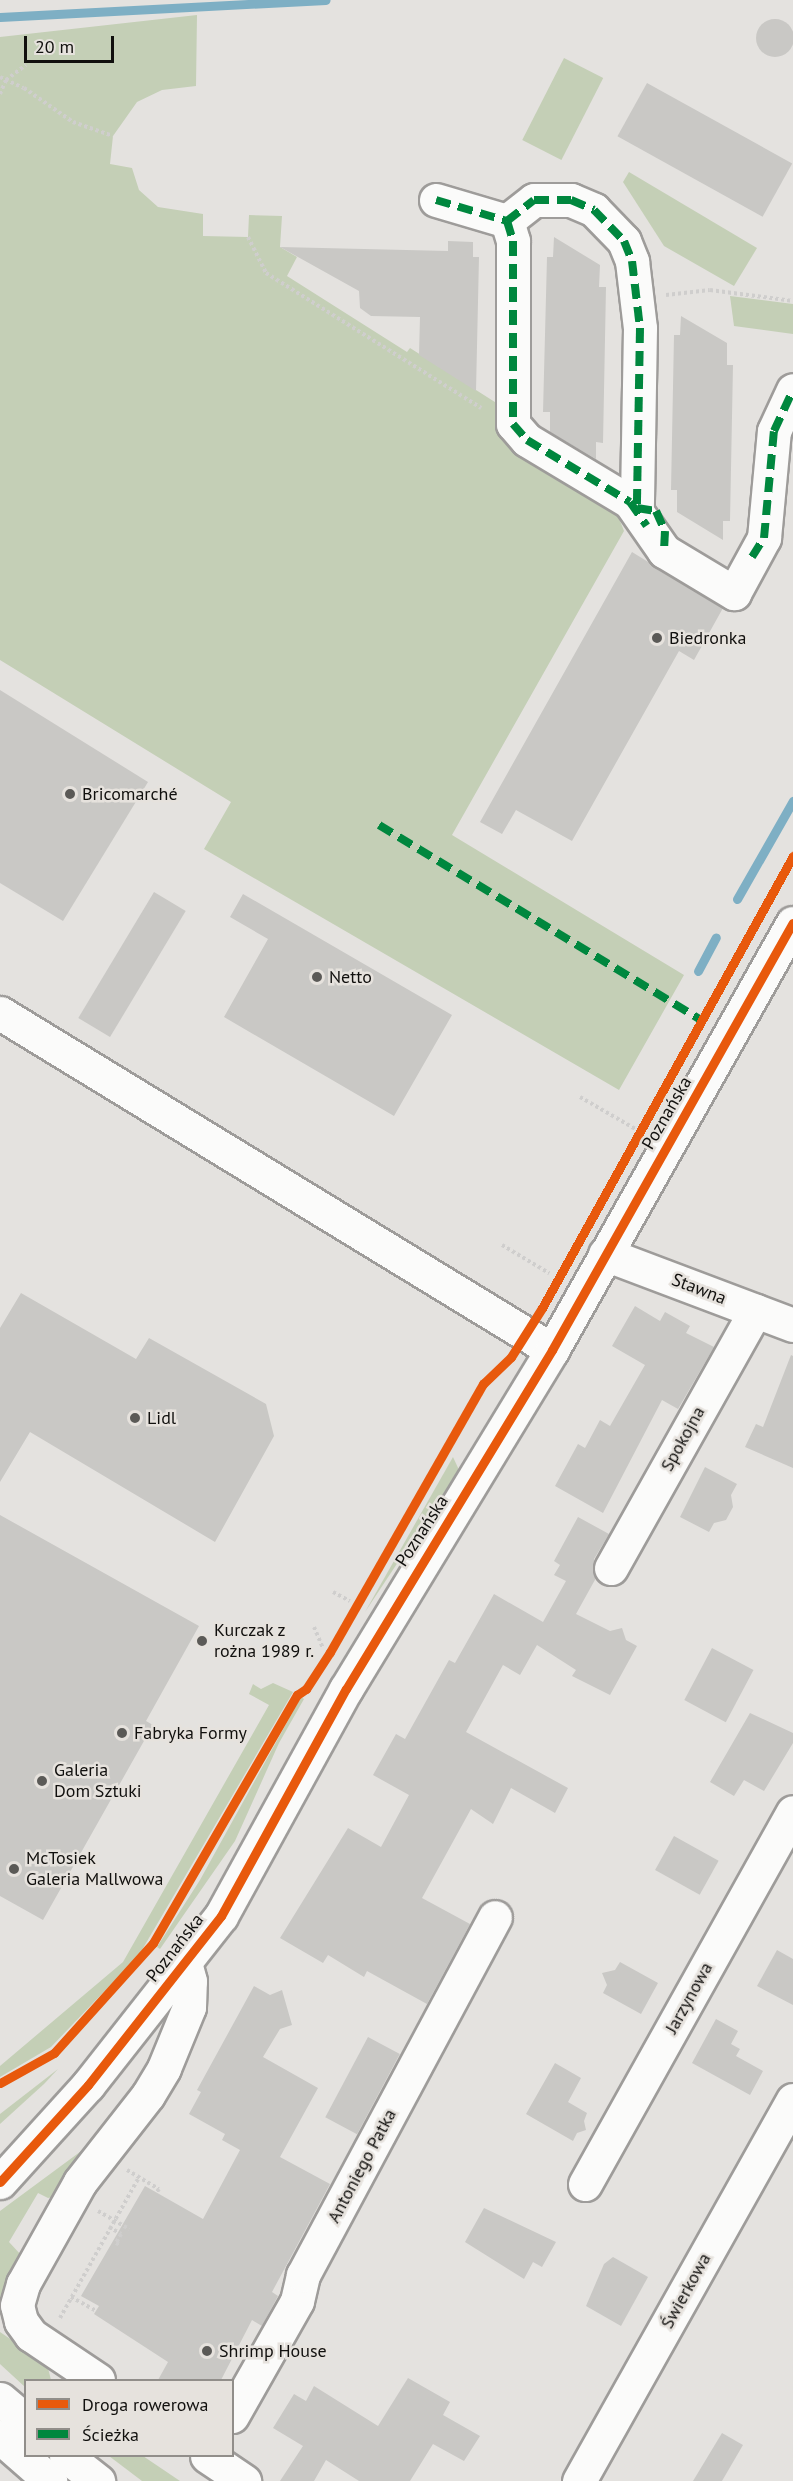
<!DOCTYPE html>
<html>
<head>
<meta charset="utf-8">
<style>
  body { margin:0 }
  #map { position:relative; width:793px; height:2481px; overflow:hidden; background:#e4e2df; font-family:"PT Sans",sans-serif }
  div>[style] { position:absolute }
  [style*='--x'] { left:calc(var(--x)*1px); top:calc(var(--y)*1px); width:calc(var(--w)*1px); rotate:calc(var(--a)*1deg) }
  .green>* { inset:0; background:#c4cfb6; transform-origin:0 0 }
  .stream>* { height:9px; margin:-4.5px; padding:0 4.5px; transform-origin:4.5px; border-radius:4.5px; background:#7eafc4 }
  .building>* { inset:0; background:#c9c8c5; transform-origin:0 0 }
  .round { border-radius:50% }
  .path>* { height:4px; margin-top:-2px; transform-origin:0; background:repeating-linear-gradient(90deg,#cfcecd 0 3px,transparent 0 6px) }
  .roads { filter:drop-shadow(2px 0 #9e9c9a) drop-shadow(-2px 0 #9e9c9a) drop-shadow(0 2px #9e9c9a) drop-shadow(0 -2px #9e9c9a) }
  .minor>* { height:33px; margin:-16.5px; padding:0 16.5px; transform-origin:16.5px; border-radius:16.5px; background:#fbfbfa }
  .quiet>* { height:8px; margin-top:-4px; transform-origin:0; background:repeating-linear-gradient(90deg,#00873e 0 15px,transparent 0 23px) }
  .cycleway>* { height:9px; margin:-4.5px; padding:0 4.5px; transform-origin:4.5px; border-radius:4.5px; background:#e8590c }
  .dots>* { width:16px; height:16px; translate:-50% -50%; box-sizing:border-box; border:3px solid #e6e2dd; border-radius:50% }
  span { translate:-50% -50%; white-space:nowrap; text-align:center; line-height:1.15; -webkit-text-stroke:5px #e6e2dd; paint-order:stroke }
  .poi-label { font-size:18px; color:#11100e }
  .left { translate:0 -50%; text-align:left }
  .street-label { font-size:18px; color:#11100e }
  .legend { position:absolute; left:24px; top:2379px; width:210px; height:78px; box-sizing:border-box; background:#e6e2dd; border:2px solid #918e8a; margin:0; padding:8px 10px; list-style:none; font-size:18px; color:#11100e }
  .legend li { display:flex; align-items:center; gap:12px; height:30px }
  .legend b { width:30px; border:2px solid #918e8a }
  .scale { position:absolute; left:24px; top:36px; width:90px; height:27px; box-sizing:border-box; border:3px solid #11100e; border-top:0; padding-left:8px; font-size:18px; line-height:21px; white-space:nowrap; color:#11100e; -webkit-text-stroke:4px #e6e2dd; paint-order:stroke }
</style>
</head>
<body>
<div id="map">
  <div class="green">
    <div style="clip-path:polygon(197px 15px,196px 86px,162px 90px,137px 102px,113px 136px,110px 164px,132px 168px,139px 190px,158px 207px,203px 214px,203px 236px,248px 237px,249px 215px,282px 216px,280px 247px,297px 257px,287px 276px,407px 352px,410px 348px,498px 404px,615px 508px,624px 531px,452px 835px,684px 975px,619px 1090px,204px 849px,231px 802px,0 660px,0 37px)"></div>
    <div style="left:564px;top:58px;width:44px;height:92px;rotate:27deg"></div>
    <div style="clip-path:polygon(629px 172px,757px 248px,734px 286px,664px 246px,623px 182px)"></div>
    <div style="clip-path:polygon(730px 296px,793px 304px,793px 334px,734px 326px)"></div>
    <div style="clip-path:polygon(453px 1457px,459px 1470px,365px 1612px)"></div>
    <div style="clip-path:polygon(273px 1683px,293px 1692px,139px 1955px,51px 2047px,0 2077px,0 2066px,123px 1962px,269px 1705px,249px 1694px,253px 1684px,261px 1689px)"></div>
    <div style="clip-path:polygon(301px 1697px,304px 1699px,279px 1743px,235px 1841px,160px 1949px,157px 1947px,200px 1880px)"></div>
    <div style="clip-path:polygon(58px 2069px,44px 2084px,0 2124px,0 2114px)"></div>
    <div style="clip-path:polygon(88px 2146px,57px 2196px,48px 2198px,38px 2193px,9px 2242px,22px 2256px,0 2297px,0 2211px)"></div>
    <div style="clip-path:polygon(0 2332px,47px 2364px,51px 2380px,26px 2380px,25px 2387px,0 2364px)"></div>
    <div style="clip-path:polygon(109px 2456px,143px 2456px,180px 2481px,142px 2481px)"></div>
  </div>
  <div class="stream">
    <div style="--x:0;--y:17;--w:326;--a:-3"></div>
    <div style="--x:737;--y:899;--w:113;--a:-60.3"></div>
    <div style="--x:698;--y:971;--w:38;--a:-62"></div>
  </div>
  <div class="building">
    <div class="round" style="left:756px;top:19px;width:38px;height:38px"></div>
    <div style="left:647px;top:83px;width:166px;height:61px;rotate:29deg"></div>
    <div style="clip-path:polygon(554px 237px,600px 265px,599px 287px,606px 287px,603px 443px,596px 442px,596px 459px,550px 432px,550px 412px,543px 412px,547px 257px,553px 257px)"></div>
    <div style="clip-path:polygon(448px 241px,473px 242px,473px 257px,479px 257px,476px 391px,419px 355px,420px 317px,371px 316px,360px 308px,359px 291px,280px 247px,448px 251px)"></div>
    <div style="clip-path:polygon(681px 316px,727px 343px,727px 365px,733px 365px,730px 521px,723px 521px,723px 540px,677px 512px,677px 490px,671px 490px,674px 335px,680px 335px)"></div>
    <div style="clip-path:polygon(632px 552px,723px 608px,694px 660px,679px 651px,572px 841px,516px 810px,502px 834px,480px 822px)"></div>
    <div style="clip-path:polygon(0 690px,148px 782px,63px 921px,0 883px)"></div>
    <div style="left:154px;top:892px;width:37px;height:147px;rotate:31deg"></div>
    <div style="clip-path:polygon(243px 894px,452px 1015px,394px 1116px,224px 1017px,268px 939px,230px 917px)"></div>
    <div style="clip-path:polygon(21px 1293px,136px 1359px,149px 1338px,266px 1404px,274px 1436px,215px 1542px,30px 1432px,0 1482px,0 1328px)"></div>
    <div style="clip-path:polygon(635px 1306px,660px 1321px,665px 1312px,690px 1326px,686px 1333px,714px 1347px,678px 1409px,662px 1400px,603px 1513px,555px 1486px,578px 1444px,585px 1448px,600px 1420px,610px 1426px,645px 1365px,612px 1346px)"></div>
    <div style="clip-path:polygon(791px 1355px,793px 1356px,793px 1468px,745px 1447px,756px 1424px,763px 1427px)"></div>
    <div style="clip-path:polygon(705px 1467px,737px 1484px,731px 1495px,733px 1507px,726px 1520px,714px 1523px,709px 1532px,680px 1517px)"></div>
    <div style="clip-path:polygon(0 1515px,199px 1626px,146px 1721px,153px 1725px,43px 1920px,0 1896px)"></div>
    <div style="clip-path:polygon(578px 1517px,609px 1534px,594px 1559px,596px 1578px,576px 1614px,610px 1631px,622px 1628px,626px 1640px,637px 1646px,610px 1695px,572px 1676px,576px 1670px,537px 1645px,520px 1675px,503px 1665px,466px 1732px,568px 1788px,555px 1813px,511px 1788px,493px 1824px,471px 1809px,422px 1898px,470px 1924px,427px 2004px,367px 1971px,364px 1977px,328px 1955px,323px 1963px,280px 1938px,348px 1828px,381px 1847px,409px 1795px,373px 1775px,396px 1734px,405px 1739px,449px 1660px,455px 1663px,494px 1594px,543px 1622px,566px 1581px,554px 1575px,560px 1565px,554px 1561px)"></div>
    <div style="left:712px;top:1648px;width:47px;height:59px;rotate:28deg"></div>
    <div style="clip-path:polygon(750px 1713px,793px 1733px,793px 1743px,764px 1791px,744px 1780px,734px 1796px,710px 1782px)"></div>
    <div style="left:674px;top:1836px;width:51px;height:39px;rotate:29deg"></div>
    <div style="clip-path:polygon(777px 1950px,793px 1959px,793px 2005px,757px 1986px)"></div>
    <div style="clip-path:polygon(620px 1962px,658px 1983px,641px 2014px,603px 1993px,607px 1985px,602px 1973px,615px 1970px)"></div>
    <div style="clip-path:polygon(254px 1986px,270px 1995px,282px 1990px,292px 2025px,280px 2029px,263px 2057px,318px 2088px,280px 2157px,330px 2184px,272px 2292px,278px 2296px,262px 2326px,252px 2320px,221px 2380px,158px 2380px,168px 2362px,94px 2314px,99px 2306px,81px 2296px,145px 2186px,203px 2219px,240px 2150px,222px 2140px,225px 2134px,189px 2114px,201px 2092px,197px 2090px)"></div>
    <div style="clip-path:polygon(716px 2019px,738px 2031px,731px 2044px,740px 2049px,736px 2056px,763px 2071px,750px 2095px,692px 2063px)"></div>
    <div style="left:368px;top:2037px;width:36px;height:91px;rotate:28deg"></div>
    <div style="clip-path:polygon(555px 2063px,581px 2078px,568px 2102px,587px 2113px,584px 2121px,586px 2130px,577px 2133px,573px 2141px,526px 2114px)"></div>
    <div style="clip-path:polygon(484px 2208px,556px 2242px,542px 2267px,533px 2262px,524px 2279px,465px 2242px)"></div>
    <div style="clip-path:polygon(613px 2257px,648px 2277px,621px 2326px,586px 2306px,604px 2264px)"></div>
    <div style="clip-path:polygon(408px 2378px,450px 2402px,443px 2415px,480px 2436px,464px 2461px,433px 2444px,410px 2481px,359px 2481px,326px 2460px,314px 2481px,280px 2481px,303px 2446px,273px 2428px,294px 2394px,306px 2401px,314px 2386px,378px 2426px)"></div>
    <div style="clip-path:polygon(722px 2433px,743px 2445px,722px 2481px,693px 2481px)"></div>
  </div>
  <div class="path">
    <div style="--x:0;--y:77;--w:26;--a:25"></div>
    <div style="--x:24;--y:88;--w:60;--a:34.8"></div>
    <div style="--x:73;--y:122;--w:42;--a:19.3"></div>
    <div style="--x:0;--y:94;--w:15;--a:-67"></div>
    <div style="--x:6;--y:80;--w:25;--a:-37"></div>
    <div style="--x:248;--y:237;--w:40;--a:63.4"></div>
    <div style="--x:266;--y:273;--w:254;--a:32.1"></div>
    <div style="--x:666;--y:295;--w:44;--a:-6.5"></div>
    <div style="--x:710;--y:290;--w:84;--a:7.5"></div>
    <div style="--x:580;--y:1097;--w:68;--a:30"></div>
    <div style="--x:502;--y:1245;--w:55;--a:30.8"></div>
    <div style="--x:333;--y:1592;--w:19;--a:28"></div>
    <div style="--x:314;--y:1627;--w:23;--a:67"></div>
    <div style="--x:127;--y:2170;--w:37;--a:31"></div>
    <div style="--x:159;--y:2189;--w:5;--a:127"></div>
    <div style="--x:98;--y:2211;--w:36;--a:30"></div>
    <div style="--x:109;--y:2227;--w:14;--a:30"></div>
    <div style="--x:121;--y:2234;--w:10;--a:119"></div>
    <div style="--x:116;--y:2243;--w:4;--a:27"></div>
    <div style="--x:71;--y:2297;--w:29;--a:29"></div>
    <div style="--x:60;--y:2318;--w:162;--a:-60.7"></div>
  </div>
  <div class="roads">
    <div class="minor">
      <div style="--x:436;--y:200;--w:74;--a:16.5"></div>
      <div style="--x:507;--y:221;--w:21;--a:73"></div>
      <div style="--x:513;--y:241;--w:183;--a:90"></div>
      <div style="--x:513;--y:424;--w:21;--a:49"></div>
      <div style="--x:527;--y:440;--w:120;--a:31"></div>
      <div style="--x:630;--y:502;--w:60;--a:55.2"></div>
      <div style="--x:664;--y:551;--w:82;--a:31"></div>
      <div style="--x:734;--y:593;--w:63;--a:-61.4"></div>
      <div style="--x:764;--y:538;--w:107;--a:-84.7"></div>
      <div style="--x:774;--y:431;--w:45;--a:-65.1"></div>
      <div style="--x:507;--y:221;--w:34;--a:-38"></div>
      <div style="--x:534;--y:200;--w:37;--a:0"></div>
      <div style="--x:571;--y:200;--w:25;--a:23"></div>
      <div style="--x:594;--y:210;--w:43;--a:45.9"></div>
      <div style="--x:624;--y:241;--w:22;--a:68"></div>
      <div style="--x:632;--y:261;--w:67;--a:83.2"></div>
      <div style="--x:640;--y:328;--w:180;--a:91"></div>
      <div style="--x:0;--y:1013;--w:647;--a:31.4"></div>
      <div style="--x:605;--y:1254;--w:201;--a:20.7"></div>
      <div style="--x:611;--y:1568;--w:295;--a:-60.7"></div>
      <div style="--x:0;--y:2182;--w:131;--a:-47.8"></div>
      <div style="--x:88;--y:2085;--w:215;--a:-51.8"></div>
      <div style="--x:221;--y:1916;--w:259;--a:-61.2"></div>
      <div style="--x:346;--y:1689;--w:397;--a:-58.7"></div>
      <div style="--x:552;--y:1350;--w:490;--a:-60.6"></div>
      <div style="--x:585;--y:2184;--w:426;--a:-60.8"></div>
      <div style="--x:98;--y:2380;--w:81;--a:-146.1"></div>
      <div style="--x:31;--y:2335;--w:17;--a:-126"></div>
      <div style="--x:21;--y:2321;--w:16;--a:-104"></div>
      <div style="--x:17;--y:2305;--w:22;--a:-74"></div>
      <div style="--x:23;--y:2284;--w:117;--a:-60.8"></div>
      <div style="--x:80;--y:2182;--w:110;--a:-52"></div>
      <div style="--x:148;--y:2095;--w:31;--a:-59"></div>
      <div style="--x:164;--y:2068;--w:66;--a:-67.7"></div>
      <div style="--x:189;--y:2007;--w:26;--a:-88"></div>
      <div style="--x:190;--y:1981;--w:20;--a:-105"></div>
      <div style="--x:0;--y:2399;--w:34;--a:40"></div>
      <div style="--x:232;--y:2416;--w:132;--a:-60.5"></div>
      <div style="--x:297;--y:2301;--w:27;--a:-77"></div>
      <div style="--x:303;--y:2275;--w:406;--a:-61.8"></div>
      <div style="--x:0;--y:2437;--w:67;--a:41.3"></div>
      <div style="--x:66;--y:2456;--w:41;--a:38"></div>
      <div style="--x:207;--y:2456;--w:45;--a:34"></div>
      <div style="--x:579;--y:2481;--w:437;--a:-60.7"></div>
    </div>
  </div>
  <div class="quiet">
    <div style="--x:436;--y:200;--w:74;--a:16.5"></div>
    <div style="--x:507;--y:221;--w:21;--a:73"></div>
    <div style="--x:513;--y:241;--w:183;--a:90"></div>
    <div style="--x:513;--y:424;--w:21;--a:49"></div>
    <div style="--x:527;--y:440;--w:120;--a:31"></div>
    <div style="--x:630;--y:502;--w:29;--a:55"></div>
    <div style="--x:507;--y:221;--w:34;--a:-38"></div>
    <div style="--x:534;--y:200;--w:37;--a:0"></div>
    <div style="--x:571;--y:200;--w:25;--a:23"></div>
    <div style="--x:594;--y:210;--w:43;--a:45.9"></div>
    <div style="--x:624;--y:241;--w:22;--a:68"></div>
    <div style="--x:632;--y:261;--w:67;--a:83.2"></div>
    <div style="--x:640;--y:328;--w:180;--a:91"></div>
    <div style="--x:637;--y:508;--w:19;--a:9"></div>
    <div style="--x:656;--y:511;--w:22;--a:66"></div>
    <div style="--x:665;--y:531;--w:20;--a:93"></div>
    <div style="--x:752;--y:557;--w:22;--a:-58"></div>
    <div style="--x:764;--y:538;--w:107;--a:-84.7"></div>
    <div style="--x:774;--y:431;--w:45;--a:-65.1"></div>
    <div style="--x:379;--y:825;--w:376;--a:31.2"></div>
  </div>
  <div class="cycleway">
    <div style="--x:0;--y:2083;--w:62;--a:-29.1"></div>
    <div style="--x:54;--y:2053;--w:148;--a:-48"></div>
    <div style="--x:153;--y:1943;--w:287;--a:-59.9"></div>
    <div style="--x:297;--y:1695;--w:11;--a:-34"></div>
    <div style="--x:306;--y:1689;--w:44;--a:-57"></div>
    <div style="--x:330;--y:1652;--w:309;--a:-60.3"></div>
    <div style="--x:483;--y:1384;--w:39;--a:-44"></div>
    <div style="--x:511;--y:1357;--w:58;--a:-57.7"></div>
    <div style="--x:542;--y:1308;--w:517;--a:-60.96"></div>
    <div style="--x:0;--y:2182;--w:131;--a:-47.8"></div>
    <div style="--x:88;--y:2085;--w:215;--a:-51.8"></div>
    <div style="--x:221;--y:1916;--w:259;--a:-61.2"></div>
    <div style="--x:346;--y:1689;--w:397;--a:-58.7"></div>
    <div style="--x:552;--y:1350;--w:490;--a:-60.6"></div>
  </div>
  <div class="dots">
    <div style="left:657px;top:638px;background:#5b5a57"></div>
    <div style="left:70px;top:794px;background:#5b5a57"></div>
    <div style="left:317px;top:977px;background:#5b5a57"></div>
    <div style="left:135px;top:1418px;background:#5b5a57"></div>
    <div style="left:202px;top:1641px;background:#5b5a57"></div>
    <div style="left:122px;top:1733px;background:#5b5a57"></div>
    <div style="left:42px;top:1781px;background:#5b5a57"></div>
    <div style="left:14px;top:1869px;background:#5b5a57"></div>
    <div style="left:207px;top:2351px;background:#5b5a57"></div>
  </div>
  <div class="poi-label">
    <span class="left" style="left:669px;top:638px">Biedronka</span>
    <span class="left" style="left:82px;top:794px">Bricomarché</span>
    <span class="left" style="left:329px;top:977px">Netto</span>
    <span class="left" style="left:147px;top:1418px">Lidl</span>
    <span class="left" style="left:214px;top:1641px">Kurczak z<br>rożna 1989 r.</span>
    <span class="left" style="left:134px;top:1733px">Fabryka Formy</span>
    <span class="left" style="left:54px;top:1781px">Galeria<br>Dom Sztuki</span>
    <span class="left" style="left:26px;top:1869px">McTosiek<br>Galeria Mallwowa</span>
    <span class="left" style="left:219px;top:2351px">Shrimp House</span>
  </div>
  <div class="street-label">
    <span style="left:667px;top:1113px;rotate:-60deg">Poznańska</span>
    <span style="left:699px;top:1289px;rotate:21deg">Stawna</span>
    <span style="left:683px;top:1439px;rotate:-61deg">Spokojna</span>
    <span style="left:422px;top:1531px;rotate:-57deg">Poznańska</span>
    <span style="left:175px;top:1948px;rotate:-52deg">Poznańska</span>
    <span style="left:689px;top:1998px;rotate:-61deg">Jarzynowa</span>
    <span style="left:362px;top:2166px;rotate:-62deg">Antoniego Patka</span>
    <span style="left:686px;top:2291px;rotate:-61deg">Świerkowa</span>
  </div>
  <ul class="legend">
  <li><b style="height:8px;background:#e8590c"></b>Droga rowerowa</li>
  <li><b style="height:8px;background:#00873e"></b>Ścieżka</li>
  </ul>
  <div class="scale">20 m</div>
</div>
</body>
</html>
